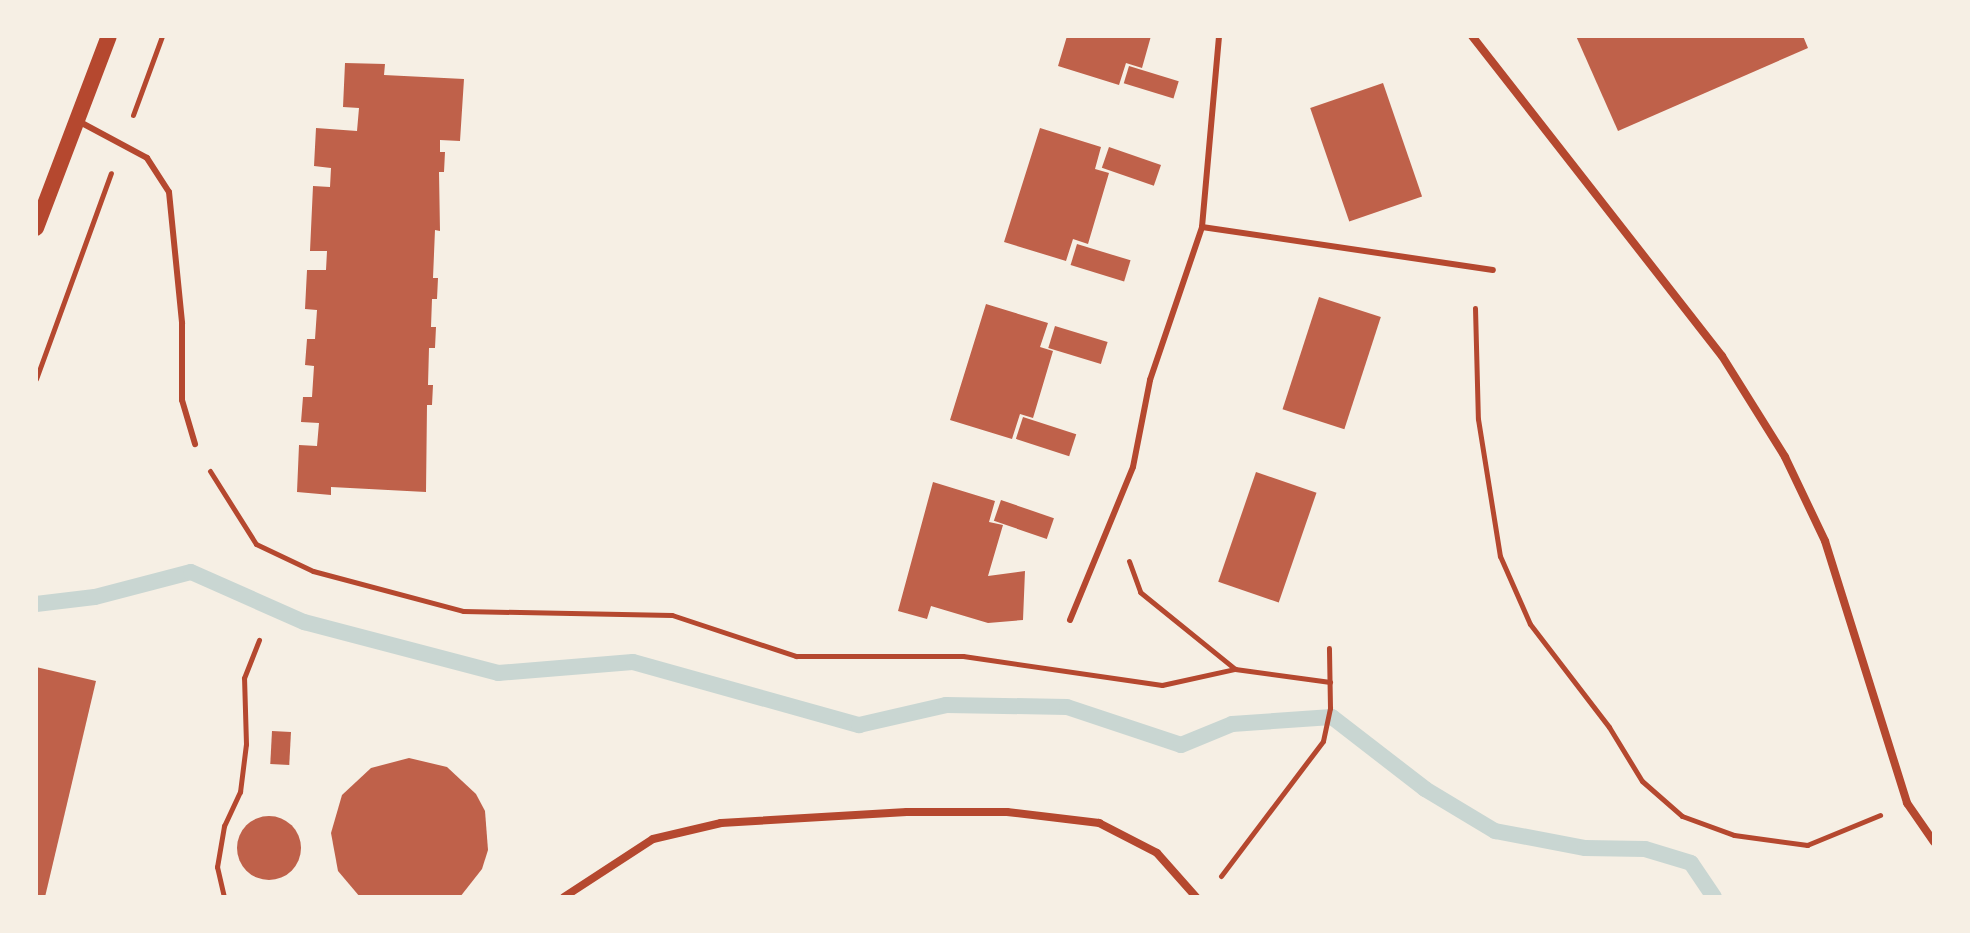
<!DOCTYPE html>
<html>
<head>
<meta charset="utf-8">
<style>
  body { margin:0 }
  #map { position:relative; width:1970px; height:933px; overflow:hidden; background:#f6efe4; font-family:"Source Sans 3",sans-serif }
  div>[style] { position:absolute }
  [style*='--x'] { left:calc(var(--x)*1px); top:calc(var(--y)*1px); width:calc(var(--w)*1px); rotate:calc(var(--a)*1deg) }
  .stream>* { height:16px; margin:-8px; padding:0 8px; transform-origin:8px; border-radius:8px; background:#c9d6d2 }
  .building>* { inset:0; background:#bf614a; transform-origin:0 0 }
  .round { border-radius:50% }
  .path>* { height:5px; margin:-2.5px; padding:0 2.5px; transform-origin:2.5px; border-radius:2.5px; background:#b5482f }
  .service>* { height:6px; margin:-3px; padding:0 3px; transform-origin:3px; border-radius:3px; background:#b5482f }
  .minor>* { height:8px; margin:-4px; padding:0 4px; transform-origin:4px; border-radius:4px; background:#b5482f }
  .secondary>* { height:16px; margin:-8px; padding:0 8px; transform-origin:8px; border-radius:8px; background:#b5482f }
  span { translate:-50% -50%; white-space:nowrap; text-align:center; line-height:1.15; -webkit-text-stroke:8px #f6efe4; paint-order:stroke }
  .frame { position:absolute; inset:0; border:38px solid #f6efe4; pointer-events:none }
</style>
</head>
<body>
<div id="map">
  <div class="stream">
    <div style="--x:36;--y:604;--w:59;--a:-6.8"></div>
    <div style="--x:95;--y:597;--w:99;--a:-14.6"></div>
    <div style="--x:191;--y:572;--w:124;--a:23.9"></div>
    <div style="--x:304;--y:622;--w:201;--a:14.7"></div>
    <div style="--x:498;--y:673;--w:135;--a:-4.7"></div>
    <div style="--x:633;--y:662;--w:235;--a:15.6"></div>
    <div style="--x:859;--y:725;--w:89;--a:-12.9"></div>
    <div style="--x:946;--y:705;--w:121;--a:0.9"></div>
    <div style="--x:1067;--y:707;--w:120;--a:18.4"></div>
    <div style="--x:1181;--y:745;--w:55;--a:-22.4"></div>
    <div style="--x:1232;--y:724;--w:100;--a:-4"></div>
    <div style="--x:1332;--y:717;--w:118;--a:37.7"></div>
    <div style="--x:1425;--y:789;--w:82;--a:31"></div>
    <div style="--x:1495;--y:831;--w:92;--a:10.7"></div>
    <div style="--x:1585;--y:848;--w:60;--a:1"></div>
    <div style="--x:1645;--y:849;--w:48;--a:16.9"></div>
    <div style="--x:1691;--y:863;--w:41;--a:55.9"></div>
  </div>
  <div class="building">
    <div style="clip-path:polygon(1067px 36px,1151px 36px,1142px 68px,1126px 63px,1119px 85px,1058px 66px)"></div>
    <div style="clip-path:polygon(1576px 36px,1803px 36px,1808px 48px,1618px 131px)"></div>
    <div style="clip-path:polygon(345px 63px,385px 64px,384px 75px,464px 79px,460px 141px,440px 140px,440px 152px,445px 152px,444px 172px,439px 172px,440px 231px,435px 230px,433px 278px,438px 278px,437px 299px,432px 299px,431px 327px,436px 327px,435px 348px,429px 348px,428px 385px,433px 385px,432px 405px,427px 405px,426px 492px,331px 487px,331px 495px,297px 492px,299px 445px,317px 446px,319px 423px,301px 422px,303px 397px,312px 397px,314px 366px,305px 365px,307px 339px,315px 339px,317px 310px,305px 309px,307px 270px,326px 270px,327px 251px,310px 251px,313px 186px,330px 187px,331px 168px,314px 166px,316px 128px,357px 131px,359px 108px,343px 107px)"></div>
    <div style="left:1129px;top:66px;width:52px;height:18px;rotate:17deg"></div>
    <div style="left:1383px;top:83px;width:120px;height:77px;rotate:71deg"></div>
    <div style="clip-path:polygon(1040px 128px,1101px 147px,1095px 169px,1109px 173px,1088px 244px,1073px 239px,1066px 261px,1004px 242px)"></div>
    <div style="left:1109px;top:147px;width:55px;height:22px;rotate:19deg"></div>
    <div style="left:1077px;top:244px;width:56px;height:22px;rotate:17deg"></div>
    <div style="left:1319px;top:297px;width:65px;height:118px;rotate:18deg"></div>
    <div style="clip-path:polygon(986px 304px,1048px 323px,1040px 347px,1053px 351px,1033px 418px,1020px 414px,1012px 439px,950px 420px)"></div>
    <div style="left:1055px;top:326px;width:55px;height:23px;rotate:17deg"></div>
    <div style="left:1023px;top:417px;width:56px;height:23px;rotate:18deg"></div>
    <div style="left:1256px;top:472px;width:64px;height:116px;rotate:19deg"></div>
    <div style="clip-path:polygon(933px 482px,995px 501px,989px 522px,1003px 525px,988px 576px,1025px 571px,1023px 620px,988px 623px,931px 606px,927px 619px,898px 611px)"></div>
    <div style="left:1001px;top:500px;width:56px;height:22px;rotate:19deg"></div>
    <div style="clip-path:polygon(36px 667px,96px 681px,45px 897px,36px 897px)"></div>
    <div style="left:272px;top:731px;width:19px;height:33px;rotate:3deg"></div>
    <div style="clip-path:polygon(409px 758px,447px 767px,476px 794px,485px 811px,488px 850px,482px 869px,460px 897px,360px 897px,338px 871px,331px 833px,342px 795px,371px 768px)"></div>
    <div class="round" style="left:237px;top:816px;width:64px;height:64px"></div>
  </div>
  <div class="path">
    <div style="--x:133;--y:115;--w:84;--a:-69.8"></div>
    <div style="--x:1475;--y:308;--w:111;--a:88.5"></div>
    <div style="--x:1478;--y:419;--w:139;--a:80.9"></div>
    <div style="--x:1500;--y:556;--w:74;--a:66.2"></div>
    <div style="--x:1530;--y:624;--w:130;--a:52.5"></div>
    <div style="--x:1609;--y:727;--w:63;--a:58.6"></div>
    <div style="--x:1642;--y:781;--w:53;--a:41.2"></div>
    <div style="--x:1682;--y:816;--w:55;--a:20.1"></div>
    <div style="--x:1734;--y:835;--w:74;--a:7.8"></div>
    <div style="--x:1807;--y:845;--w:79;--a:-22.3"></div>
    <div style="--x:36;--y:379;--w:219;--a:-70"></div>
    <div style="--x:210;--y:471;--w:86;--a:57.8"></div>
    <div style="--x:256;--y:544;--w:63;--a:25.3"></div>
    <div style="--x:313;--y:571;--w:155;--a:14.9"></div>
    <div style="--x:463;--y:611;--w:209;--a:1.1"></div>
    <div style="--x:672;--y:615;--w:131;--a:18.3"></div>
    <div style="--x:796;--y:656;--w:167;--a:0"></div>
    <div style="--x:963;--y:656;--w:201;--a:8.3"></div>
    <div style="--x:1162;--y:685;--w:75;--a:-12.4"></div>
    <div style="--x:1235;--y:669;--w:96;--a:7.8"></div>
    <div style="--x:1129;--y:561;--w:33;--a:70"></div>
    <div style="--x:1140;--y:592;--w:121;--a:39"></div>
    <div style="--x:1221;--y:876;--w:169;--a:-52.9"></div>
    <div style="--x:1323;--y:741;--w:34;--a:-78"></div>
    <div style="--x:1330;--y:708;--w:60;--a:-91"></div>
    <div style="--x:224;--y:897;--w:31;--a:-103"></div>
    <div style="--x:217;--y:867;--w:42;--a:-80.3"></div>
    <div style="--x:224;--y:826;--w:38;--a:-65"></div>
    <div style="--x:240;--y:792;--w:48;--a:-82.9"></div>
    <div style="--x:246;--y:744;--w:66;--a:-91.7"></div>
    <div style="--x:244;--y:678;--w:41;--a:-68.5"></div>
  </div>
  <div class="service">
    <div style="--x:80;--y:122;--w:76;--a:28.2"></div>
    <div style="--x:147;--y:158;--w:40;--a:57.1"></div>
    <div style="--x:169;--y:192;--w:132;--a:84.3"></div>
    <div style="--x:182;--y:323;--w:77;--a:90"></div>
    <div style="--x:182;--y:400;--w:46;--a:73.5"></div>
    <div style="--x:1202;--y:227;--w:192;--a:-84.9"></div>
    <div style="--x:1070;--y:620;--w:165;--a:-67.6"></div>
    <div style="--x:1133;--y:467;--w:89;--a:-78.9"></div>
    <div style="--x:1150;--y:380;--w:162;--a:-71.2"></div>
    <div style="--x:1202;--y:227;--w:294;--a:8.4"></div>
  </div>
  <div class="minor">
    <div style="--x:1472;--y:36;--w:406;--a:52"></div>
    <div style="--x:1722;--y:356;--w:119;--a:58"></div>
    <div style="--x:1785;--y:457;--w:93;--a:64.5"></div>
    <div style="--x:1825;--y:541;--w:275;--a:72.6"></div>
    <div style="--x:1907;--y:803;--w:47;--a:55.3"></div>
    <div style="--x:564;--y:897;--w:106;--a:-33.1"></div>
    <div style="--x:653;--y:839;--w:70;--a:-13.2"></div>
    <div style="--x:721;--y:823;--w:186;--a:-3.4"></div>
    <div style="--x:907;--y:812;--w:100;--a:0"></div>
    <div style="--x:1007;--y:812;--w:93;--a:6.8"></div>
    <div style="--x:1099;--y:823;--w:65;--a:27.3"></div>
    <div style="--x:1157;--y:853;--w:59;--a:48.4"></div>
  </div>
  <div class="secondary">
    <div style="--x:36;--y:228;--w:205;--a:-69.2"></div>
  </div>
  <div class="frame"></div>
</div>
</body>
</html>
